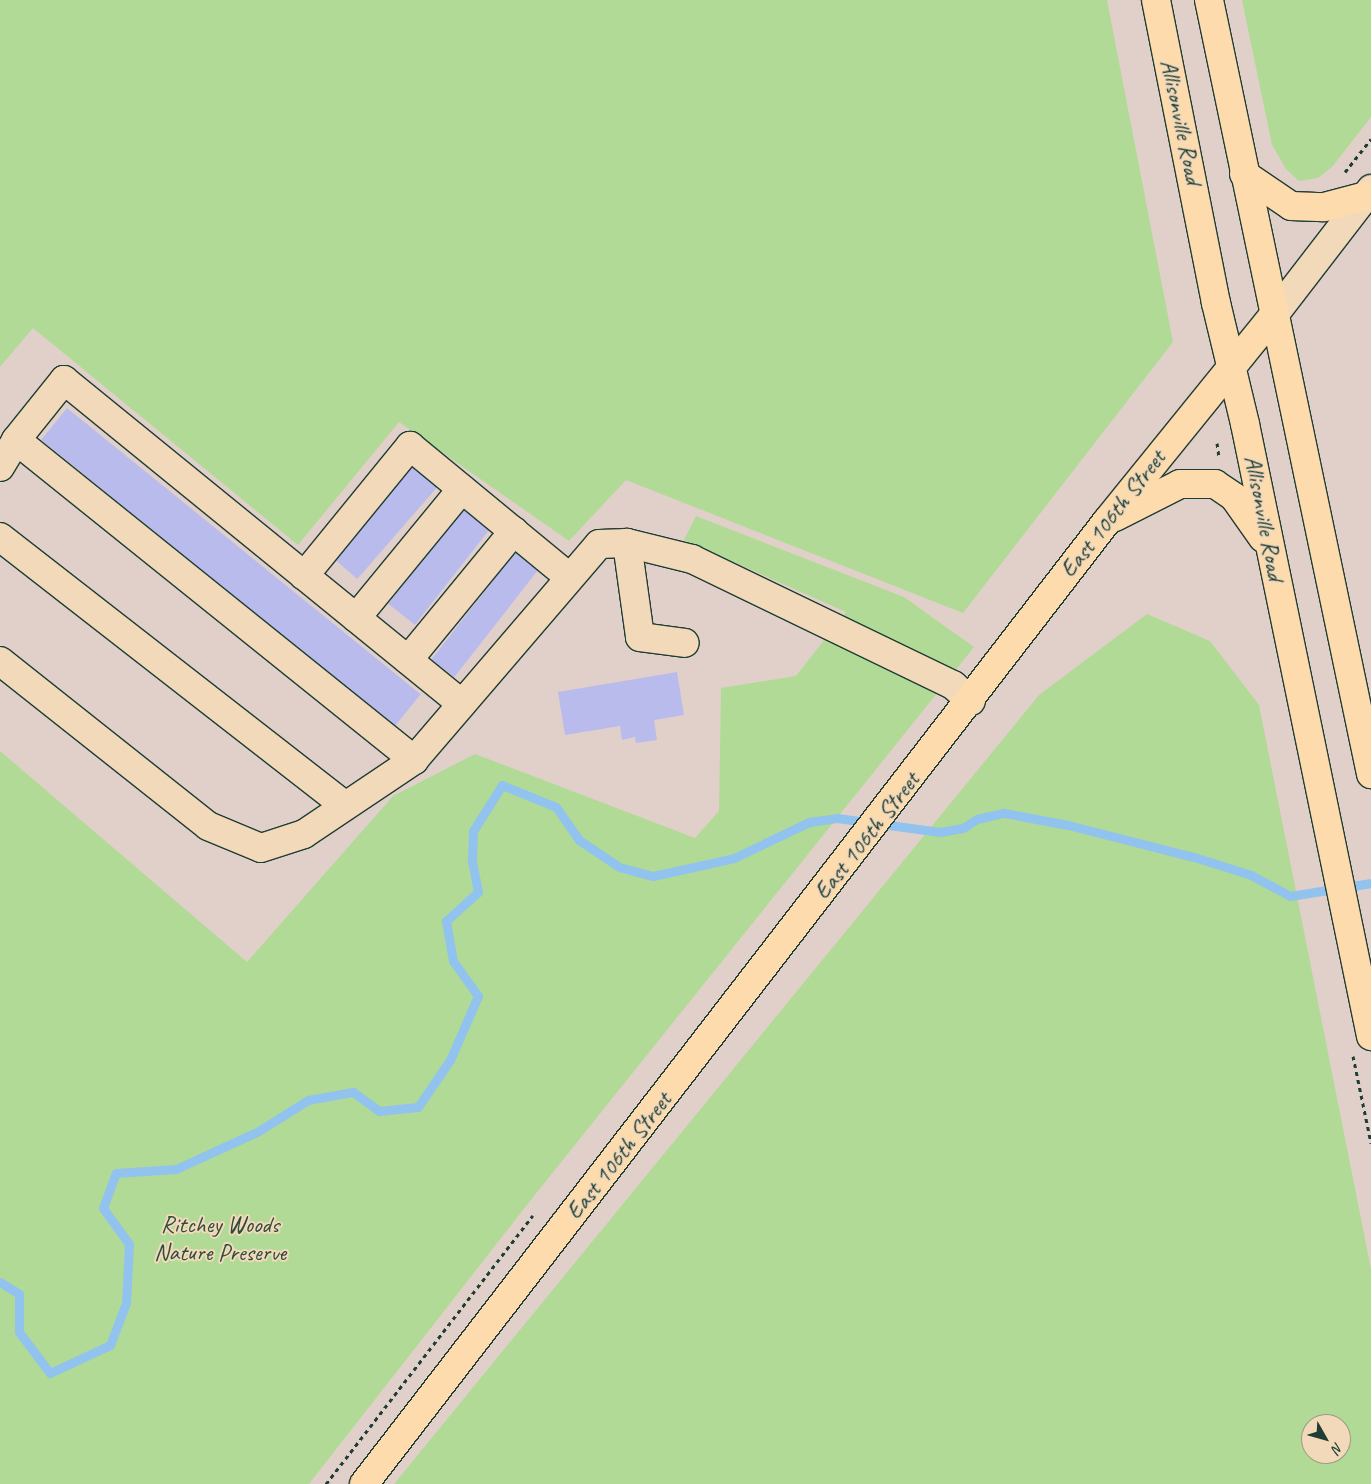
<!DOCTYPE html>
<html>
<head>
<meta charset="utf-8">
<style>
  body { margin:0 }
  #map { position:relative; width:1371px; height:1484px; overflow:hidden; background:#e1d0c9; font-family:Caveat,sans-serif }
  div>[style] { position:absolute }
  [style*='--x'] { left:calc(var(--x)*1px); top:calc(var(--y)*1px); width:calc(var(--w)*1px); rotate:calc(var(--a)*1deg) }
  .green>* { inset:0; background:#b1da96 }
  .stream>* { height:9px; margin:-4.5px; padding:0 4.5px; transform-origin:4.5px; border-radius:4.5px; background:#91c3ee }
  .building>* { inset:0; background:#b9bbed; transform-origin:0 0 }
  .path>* { height:3px; margin-top:-1.5px; transform-origin:0; background:repeating-linear-gradient(90deg,#1f3d34 0 4px,transparent 0 8px) }
  .roads { filter:drop-shadow(1px 0 #1f3d34) drop-shadow(-1px 0 #1f3d34) drop-shadow(0 1px #1f3d34) drop-shadow(0 -1px #1f3d34) }
  .minor>* { height:28px; margin:-14px; padding:0 14px; transform-origin:14px; border-radius:14px; background:#f2d9ba }
  .major>* { height:28px; margin:-14px; padding:0 14px; transform-origin:14px; border-radius:14px; background:#fedbac }
  span { translate:-50% -50%; white-space:nowrap; text-align:center; line-height:1.15; -webkit-text-stroke:4px #f2d9ba; paint-order:stroke }
  .street-label { font-size:24px; color:#1f3d34 }
  .park-label { font-size:24px; color:#2e4d3e }
  .north { position:absolute; left:1301px; top:1414px; width:50px; height:50px; box-sizing:border-box; background:#f2d9ba; border:1px solid #9e9b84; border-radius:50%; rotate:128deg; font-size:14px; font-weight:700; line-height:20px; text-align:center; color:#1f3d34 }
  .north::after { content:''; display:block; margin:auto; width:18px; height:22px; background:#1f3d34; clip-path:polygon(50% 0,100% 100%,50% 72%,0 100%) }
</style>
</head>
<body>
<div id="map">
  <div class="green">
    <div style="clip-path:polygon(0 0,1107px 0,1173px 342px,963px 613px,626px 480px,569px 541px,399px 422px,298px 545px,33px 328px,0 367px)"></div>
    <div style="clip-path:polygon(1242px 0,1371px 0,1371px 117px,1332px 167px,1318px 178px,1299px 181px,1286px 169px,1272px 145px)"></div>
    <div style="clip-path:polygon(696px 516px,904px 597px,974px 647px,530px 1201px,309px 1484px,0 1484px,0 751px,247px 962px,393px 796px,475px 754px,695px 838px,719px 811px,721px 688px,796px 676px,846px 612px,684px 540px)"></div>
    <div style="clip-path:polygon(evenodd,1147px 614px,1210px 641px,1259px 705px,1371px 1269px,1371px 1484px,394px 1484px,1039px 695px,1147px 614px,1311px 1424px,1341px 1424px,1341px 1454px,1311px 1454px,1311px 1424px)"></div>
  </div>
  <div class="stream">
    <div style="--x:0;--y:1282;--w:22;--a:32"></div>
    <div style="--x:19;--y:1294;--w:38;--a:90"></div>
    <div style="--x:19;--y:1332;--w:51;--a:52.9"></div>
    <div style="--x:50;--y:1373;--w:66;--a:-25"></div>
    <div style="--x:110;--y:1345;--w:45;--a:-69.1"></div>
    <div style="--x:126;--y:1303;--w:59;--a:-87.1"></div>
    <div style="--x:129;--y:1244;--w:44;--a:-125.8"></div>
    <div style="--x:103;--y:1208;--w:37;--a:-70"></div>
    <div style="--x:116;--y:1173;--w:60;--a:-3.8"></div>
    <div style="--x:176;--y:1169;--w:89;--a:-24.6"></div>
    <div style="--x:257;--y:1132;--w:60;--a:-32.1"></div>
    <div style="--x:308;--y:1100;--w:46;--a:-10.1"></div>
    <div style="--x:353;--y:1092;--w:32;--a:36"></div>
    <div style="--x:379;--y:1111;--w:39;--a:-6"></div>
    <div style="--x:418;--y:1107;--w:57;--a:-55.8"></div>
    <div style="--x:450;--y:1060;--w:70;--a:-66.4"></div>
    <div style="--x:478;--y:996;--w:43;--a:-125.5"></div>
    <div style="--x:453;--y:961;--w:41;--a:-99.9"></div>
    <div style="--x:446;--y:921;--w:43;--a:-42.2"></div>
    <div style="--x:478;--y:892;--w:33;--a:-101"></div>
    <div style="--x:472;--y:860;--w:29;--a:-88"></div>
    <div style="--x:473;--y:831;--w:54;--a:-57.8"></div>
    <div style="--x:502;--y:785;--w:58;--a:22.2"></div>
    <div style="--x:556;--y:807;--w:40;--a:55.1"></div>
    <div style="--x:579;--y:840;--w:48;--a:34"></div>
    <div style="--x:619;--y:867;--w:35;--a:15"></div>
    <div style="--x:653;--y:876;--w:83;--a:-12.5"></div>
    <div style="--x:734;--y:858;--w:83;--a:-25.6"></div>
    <div style="--x:809;--y:822;--w:28;--a:-8"></div>
    <div style="--x:837;--y:818;--w:104;--a:7.7"></div>
    <div style="--x:940;--y:832;--w:23;--a:-10"></div>
    <div style="--x:963;--y:828;--w:17;--a:-33"></div>
    <div style="--x:977;--y:819;--w:28;--a:-13"></div>
    <div style="--x:1004;--y:813;--w:65;--a:10.6"></div>
    <div style="--x:1068;--y:825;--w:130;--a:14.3"></div>
    <div style="--x:1194;--y:857;--w:60;--a:17.5"></div>
    <div style="--x:1251;--y:875;--w:44;--a:28.3"></div>
    <div style="--x:1290;--y:896;--w:82;--a:-9.1"></div>
  </div>
  <div class="building">
    <div style="left:67px;top:408px;width:455px;height:41px;rotate:39deg"></div>
    <div style="left:417px;top:460px;width:33px;height:129px;rotate:41deg"></div>
    <div style="left:467px;top:503px;width:34px;height:128px;rotate:38deg"></div>
    <div style="left:520px;top:546px;width:29px;height:144px;rotate:38deg"></div>
    <div style="clip-path:polygon(677px 672px,684px 715px,654px 720px,657px 740px,636px 743px,635px 737px,622px 740px,620px 726px,565px 735px,558px 692px)"></div>
  </div>
  <div class="path">
    <div style="--x:1345;--y:172;--w:42;--a:-51.8"></div>
    <div style="--x:1217;--y:443;--w:14;--a:82"></div>
    <div style="--x:1353;--y:1056;--w:89;--a:78.3"></div>
    <div style="--x:326;--y:1484;--w:339;--a:-52.4"></div>
  </div>
  <div class="roads">
    <div class="minor">
      <div style="--x:1274;--y:315;--w:159;--a:-52.4"></div>
      <div style="--x:16;--y:440;--w:511;--a:38.8"></div>
      <div style="--x:0;--y:467;--w:31;--a:-59"></div>
      <div style="--x:16;--y:440;--w:77;--a:-51.3"></div>
      <div style="--x:64;--y:380;--w:513;--a:39.15"></div>
      <div style="--x:0;--y:537;--w:437;--a:37.9"></div>
      <div style="--x:627;--y:543;--w:95;--a:82.1"></div>
      <div style="--x:640;--y:637;--w:45;--a:7.6"></div>
      <div style="--x:304;--y:576;--w:168;--a:-50.8"></div>
      <div style="--x:410;--y:446;--w:206;--a:39.5"></div>
      <div style="--x:356;--y:618;--w:167;--a:-50.6"></div>
      <div style="--x:408;--y:660;--w:167;--a:-50.6"></div>
      <div style="--x:0;--y:661;--w:265;--a:38.4"></div>
      <div style="--x:208;--y:826;--w:57;--a:22.5"></div>
      <div style="--x:261;--y:848;--w:45;--a:-18"></div>
      <div style="--x:304;--y:834;--w:133;--a:-33.9"></div>
      <div style="--x:414;--y:760;--w:284;--a:-49.4"></div>
      <div style="--x:599;--y:544;--w:28;--a:-2"></div>
      <div style="--x:627;--y:543;--w:67;--a:13.8"></div>
      <div style="--x:692;--y:559;--w:290;--a:25.8"></div>
      <div style="--x:953;--y:685;--w:24;--a:42"></div>
    </div>
    <div class="major">
      <div style="--x:1156;--y:0;--w:309;--a:78.8"></div>
      <div style="--x:1216;--y:303;--w:124;--a:76.5"></div>
      <div style="--x:1245;--y:424;--w:625;--a:78.37"></div>
      <div style="--x:1209;--y:0;--w:791;--a:78.18"></div>
      <div style="--x:1244;--y:174;--w:57;--a:34.2"></div>
      <div style="--x:1291;--y:206;--w:33;--a:2"></div>
      <div style="--x:1324;--y:207;--w:43;--a:-14.7"></div>
      <div style="--x:1115;--y:517;--w:73;--a:-26.9"></div>
      <div style="--x:1180;--y:484;--w:35;--a:0"></div>
      <div style="--x:1215;--y:484;--w:23;--a:34"></div>
      <div style="--x:1234;--y:497;--w:50;--a:54.7"></div>
      <div style="--x:364;--y:1484;--w:1216;--a:-52.35"></div>
      <div style="--x:1107;--y:521;--w:265;--a:-51"></div>
    </div>
  </div>
  <div class="street-label">
    <span style="left:1181px;top:122px;rotate:78deg">Allisonville Road</span>
    <span style="left:1113px;top:514px;rotate:-52deg">East 106th Street</span>
    <span style="left:1264px;top:518px;rotate:79deg">Allisonville Road</span>
    <span style="left:867px;top:836px;rotate:-52deg">East 106th Street</span>
    <span style="left:619px;top:1156px;rotate:-52deg">East 106th Street</span>
  </div>
  <div class="park-label">
    <span style="left:220px;top:1239px">Ritchey Woods<br>Nature Preserve</span>
  </div>
  <div class="north">N</div>
</div>
</body>
</html>
